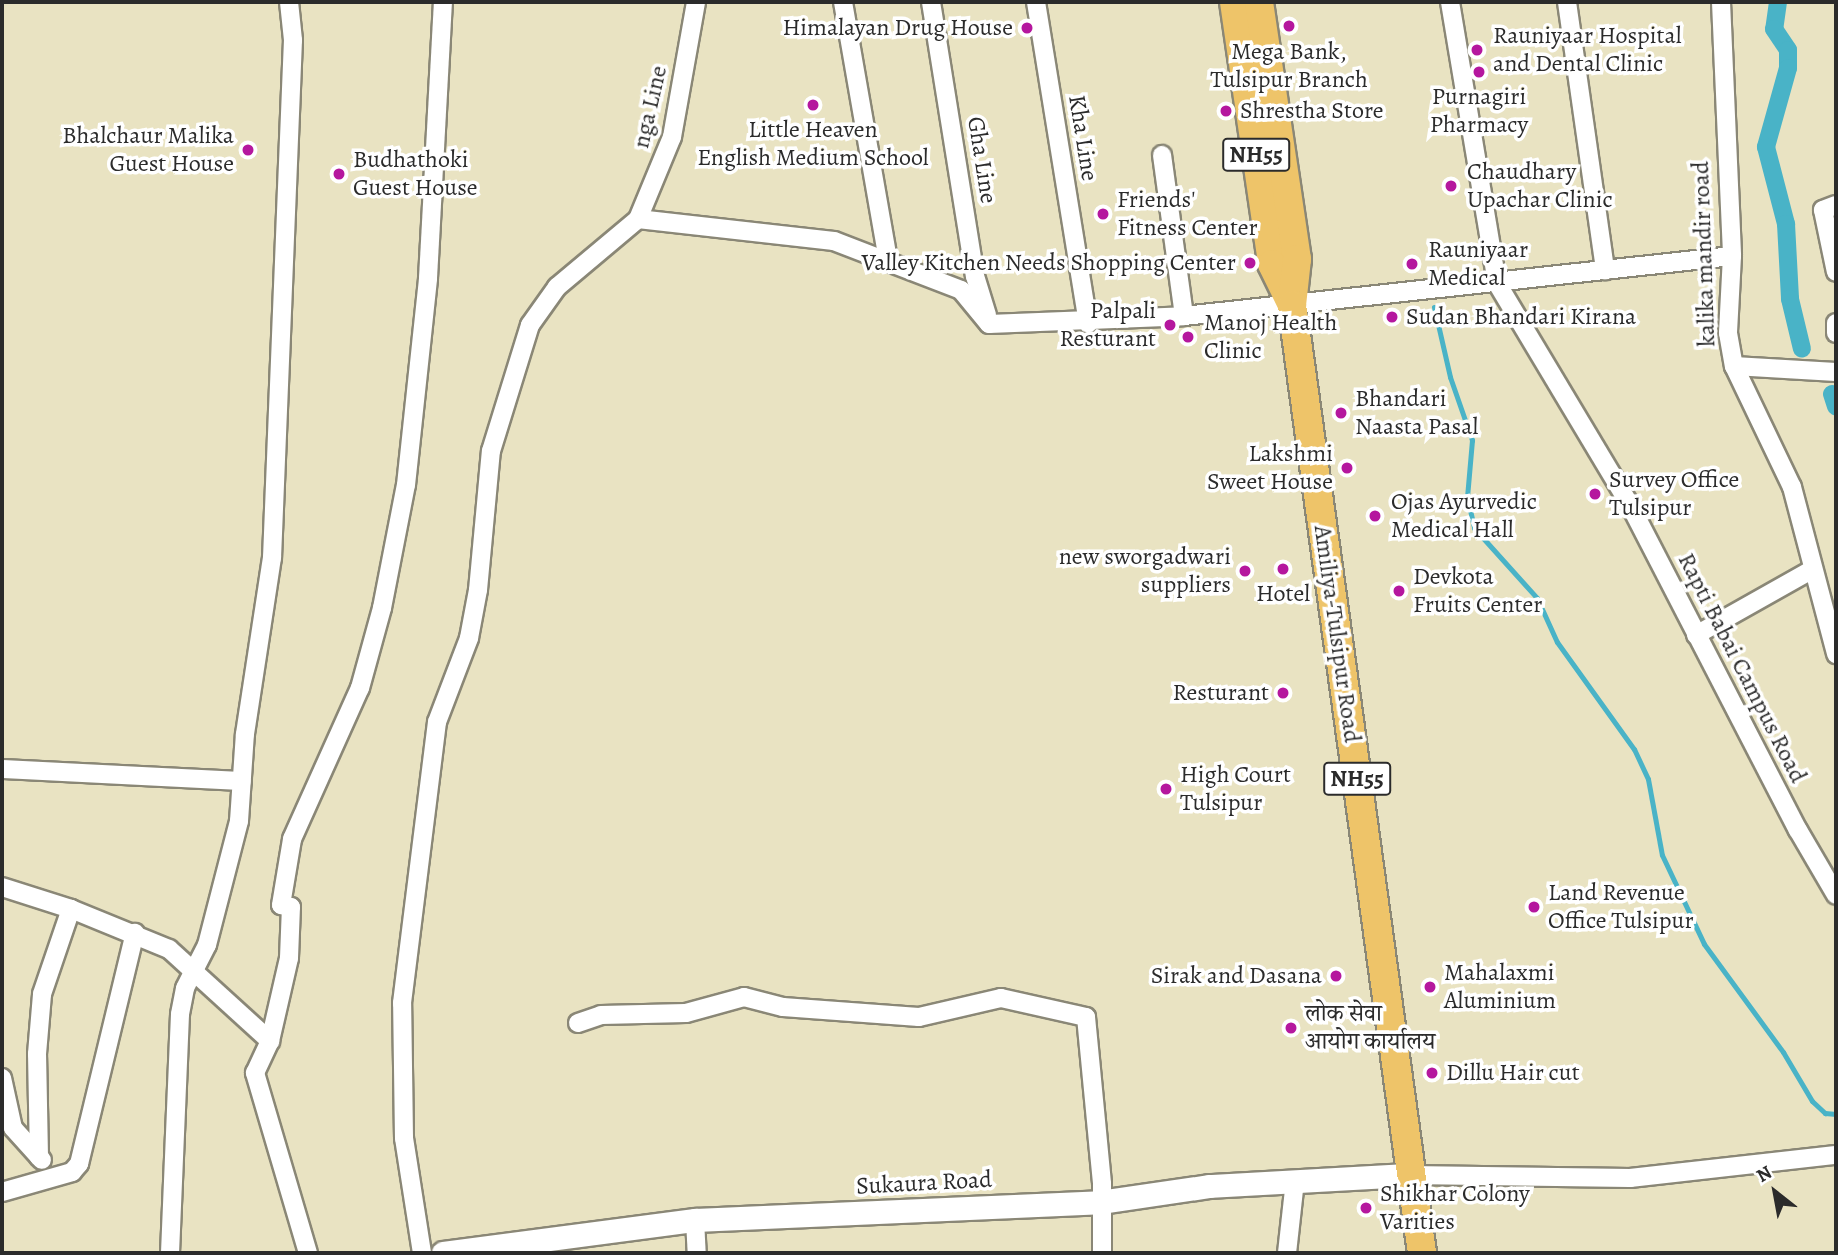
<!DOCTYPE html>
<html>
<head>
<meta charset="utf-8">
<style>
  body { margin:0 }
  #map { position:relative; width:1838px; height:1255px; overflow:hidden; background:#e9e3c2; font-family:Alegreya,"Noto Serif Devanagari",serif }
  div>[style] { position:absolute }
  [style*='--x'] { left:calc(var(--x)*1px); top:calc(var(--y)*1px); width:calc(var(--w)*1px); rotate:calc(var(--a)*1deg) }
  .stream>* { height:5px; margin:-2.5px; padding:0 2.5px; transform-origin:2.5px; border-radius:2.5px; background:#49b3c7 }
  .canal>* { height:18px; margin:-9px; padding:0 9px; transform-origin:9px; border-radius:9px; background:#49b3c7 }
  .roads { filter:drop-shadow(2px 0 #8a8776) drop-shadow(-2px 0 #8a8776) drop-shadow(0 2px #8a8776) drop-shadow(0 -2px #8a8776) }
  .minor>* { height:18px; margin:-9px; padding:0 9px; transform-origin:9px; border-radius:9px; background:#fff }
  .tertiary>* { height:23px; margin:-11.5px; padding:0 11.5px; transform-origin:11.5px; border-radius:11.5px; background:#fff }
  .primary>* { height:28px; margin:-14px; padding:0 14px; transform-origin:14px; border-radius:14px; background:#eec469 }
  .dots>* { width:19px; height:19px; translate:-50% -50%; box-sizing:border-box; border:4px solid #fff; border-radius:50% }
  span { translate:-50% -50%; white-space:nowrap; text-align:center; line-height:1.15; -webkit-text-stroke:7px #fff; paint-order:stroke }
  .shield-label span { padding:2px 5px; background:#fff; border:2px solid; border-radius:5px; -webkit-text-stroke-width:0 }
  .shield-label { font-size:23px; color:#2b2b2b; font-weight:700 }
  .poi-label { font-size:24px; color:#2b2b2b }
  .right { translate:-100% -50%; text-align:right }
  .left { translate:0 -50%; text-align:left }
  .street-label { font-size:24px; color:#2b2b2b }
  .frame { position:absolute; inset:0; border:4px solid #2b2b2b; pointer-events:none }
  .north { position:absolute; left:1740px; top:1157px; width:70px; height:70px; -webkit-text-stroke:5px #fff; paint-order:stroke; rotate:329deg; font-size:19px; font-weight:700; line-height:28px; text-align:center; color:#2b2b2b }
  .north::after { content:''; display:block; margin:auto; width:24px; height:32px; background:#2b2b2b; clip-path:polygon(50% 0,100% 100%,50% 72%,0 100%) }
</style>
</head>
<body>
<div id="map">
  <div class="stream">
    <div style="--x:1434;--y:307;--w:72;--a:77.1"></div>
    <div style="--x:1450;--y:377;--w:67;--a:70.8"></div>
    <div style="--x:1472;--y:440;--w:57;--a:95"></div>
    <div style="--x:1467;--y:497;--w:32;--a:77"></div>
    <div style="--x:1474;--y:528;--w:94;--a:48"></div>
    <div style="--x:1537;--y:598;--w:48;--a:65.6"></div>
    <div style="--x:1557;--y:642;--w:132;--a:54.3"></div>
    <div style="--x:1634;--y:749;--w:33;--a:65"></div>
    <div style="--x:1648;--y:779;--w:77;--a:79.6"></div>
    <div style="--x:1662;--y:855;--w:98;--a:64.7"></div>
    <div style="--x:1704;--y:944;--w:134;--a:53.8"></div>
    <div style="--x:1783;--y:1052;--w:57;--a:59.4"></div>
    <div style="--x:1812;--y:1101;--w:18;--a:43"></div>
    <div style="--x:1825;--y:1113;--w:11;--a:5"></div>
  </div>
  <div class="canal">
    <div style="--x:1778;--y:2;--w:27;--a:98"></div>
    <div style="--x:1774;--y:29;--w:25;--a:56"></div>
    <div style="--x:1788;--y:50;--w:18;--a:90"></div>
    <div style="--x:1788;--y:68;--w:82;--a:105.6"></div>
    <div style="--x:1766;--y:147;--w:80;--a:75.4"></div>
    <div style="--x:1786;--y:224;--w:75;--a:86.9"></div>
    <div style="--x:1790;--y:299;--w:51;--a:76.5"></div>
    <div style="--x:1832;--y:394;--w:13;--a:72"></div>
  </div>
  <div class="roads">
    <div class="minor">
      <div style="--x:843;--y:2;--w:263;--a:80.1"></div>
      <div style="--x:931;--y:2;--w:278;--a:80.9"></div>
      <div style="--x:975;--y:276;--w:41;--a:72.9"></div>
      <div style="--x:1036;--y:2;--w:326;--a:80.8"></div>
      <div style="--x:1450;--y:2;--w:285;--a:80.5"></div>
      <div style="--x:1497;--y:283;--w:259;--a:59.1"></div>
      <div style="--x:1630;--y:505;--w:366;--a:62.7"></div>
      <div style="--x:1798;--y:830;--w:75;--a:59.7"></div>
      <div style="--x:1567;--y:2;--w:271;--a:81.9"></div>
      <div style="--x:1721;--y:2;--w:254;--a:87.5"></div>
      <div style="--x:1732;--y:256;--w:77;--a:93"></div>
      <div style="--x:1728;--y:333;--w:34;--a:80"></div>
      <div style="--x:1734;--y:366;--w:134;--a:64.4"></div>
      <div style="--x:1792;--y:487;--w:173;--a:75.2"></div>
      <div style="--x:1162;--y:155;--w:162;--a:82.2"></div>
      <div style="--x:1836;--y:205;--w:14;--a:159"></div>
      <div style="--x:1823;--y:210;--w:63;--a:78.2"></div>
      <div style="--x:638;--y:219;--w:89;--a:-67.5"></div>
      <div style="--x:672;--y:137;--w:137;--a:-79.9"></div>
      <div style="--x:1836;--y:323;--w:10;--a:90"></div>
      <div style="--x:1734;--y:366;--w:102;--a:3.4"></div>
      <div style="--x:1696;--y:635;--w:134;--a:-29.4"></div>
      <div style="--x:2;--y:769;--w:240;--a:2.9"></div>
      <div style="--x:2;--y:887;--w:72;--a:17.7"></div>
      <div style="--x:71;--y:909;--w:106;--a:22.2"></div>
      <div style="--x:169;--y:949;--w:137;--a:42.3"></div>
      <div style="--x:578;--y:1023;--w:24;--a:-19"></div>
      <div style="--x:601;--y:1015;--w:85;--a:-1.3"></div>
      <div style="--x:686;--y:1013;--w:60;--a:-15.4"></div>
      <div style="--x:744;--y:997;--w:40;--a:14.4"></div>
      <div style="--x:783;--y:1007;--w:136;--a:4.2"></div>
      <div style="--x:919;--y:1017;--w:84;--a:-13"></div>
      <div style="--x:1001;--y:998;--w:87;--a:12.6"></div>
      <div style="--x:1086;--y:1017;--w:168;--a:84.5"></div>
      <div style="--x:1102;--y:1184;--w:69;--a:90"></div>
      <div style="--x:2;--y:1078;--w:51;--a:77.6"></div>
      <div style="--x:13;--y:1128;--w:43;--a:47.8"></div>
      <div style="--x:39;--y:1157;--w:103;--a:-91.1"></div>
      <div style="--x:37;--y:1054;--w:60;--a:-85.2"></div>
      <div style="--x:42;--y:994;--w:90;--a:-71.2"></div>
      <div style="--x:1409;--y:1175;--w:221;--a:0.8"></div>
      <div style="--x:1630;--y:1178;--w:207;--a:-6.4"></div>
      <div style="--x:2;--y:1192;--w:73;--a:-15.9"></div>
      <div style="--x:72;--y:1172;--w:11;--a:-49"></div>
      <div style="--x:79;--y:1164;--w:238;--a:-76.4"></div>
      <div style="--x:695;--y:1220;--w:33;--a:87"></div>
      <div style="--x:170;--y:1253;--w:239;--a:-87.6"></div>
      <div style="--x:180;--y:1014;--w:26;--a:-79"></div>
      <div style="--x:185;--y:988;--w:48;--a:-62.9"></div>
      <div style="--x:207;--y:945;--w:128;--a:-75.5"></div>
      <div style="--x:239;--y:821;--w:87;--a:-86.1"></div>
      <div style="--x:245;--y:734;--w:178;--a:-81.3"></div>
      <div style="--x:272;--y:558;--w:518;--a:-87.68"></div>
      <div style="--x:293;--y:40;--w:38;--a:-96"></div>
      <div style="--x:308;--y:1253;--w:188;--a:-106.4"></div>
      <div style="--x:255;--y:1073;--w:35;--a:-65"></div>
      <div style="--x:270;--y:1041;--w:85;--a:-77.1"></div>
      <div style="--x:289;--y:958;--w:51;--a:-87.8"></div>
      <div style="--x:291;--y:907;--w:10;--a:-169"></div>
      <div style="--x:281;--y:905;--w:67;--a:-80.5"></div>
      <div style="--x:292;--y:839;--w:166;--a:-65.8"></div>
      <div style="--x:360;--y:688;--w:83;--a:-74.6"></div>
      <div style="--x:382;--y:608;--w:125;--a:-79"></div>
      <div style="--x:406;--y:485;--w:208;--a:-83.9"></div>
      <div style="--x:428;--y:278;--w:276;--a:-86.9"></div>
      <div style="--x:422;--y:1253;--w:116;--a:-98.9"></div>
      <div style="--x:404;--y:1138;--w:135;--a:-90.8"></div>
      <div style="--x:402;--y:1003;--w:283;--a:-82.9"></div>
      <div style="--x:437;--y:722;--w:90;--a:-69.1"></div>
      <div style="--x:469;--y:638;--w:49;--a:-79.4"></div>
      <div style="--x:478;--y:590;--w:140;--a:-84.7"></div>
      <div style="--x:491;--y:451;--w:132;--a:-72.8"></div>
      <div style="--x:530;--y:325;--w:47;--a:-54.6"></div>
      <div style="--x:557;--y:287;--w:106;--a:-40"></div>
      <div style="--x:638;--y:219;--w:197;--a:6.4"></div>
      <div style="--x:834;--y:241;--w:136;--a:21.1"></div>
      <div style="--x:961;--y:290;--w:44;--a:50.5"></div>
      <div style="--x:989;--y:324;--w:195;--a:-2.3"></div>
      <div style="--x:1184;--y:316;--w:551;--a:-6.25"></div>
      <div style="--x:1287;--y:1253;--w:72;--a:-83.7"></div>
    </div>
    <div class="tertiary">
      <div style="--x:443;--y:1253;--w:254;--a:-7.5"></div>
      <div style="--x:695;--y:1220;--w:405;--a:-2.5"></div>
      <div style="--x:1100;--y:1202;--w:111;--a:-8.3"></div>
      <div style="--x:1210;--y:1186;--w:199;--a:-3.2"></div>
    </div>
    <div class="primary">
      <div style="--x:1234;--y:2;--w:265;--a:81.7"></div>
      <div style="--x:1272;--y:264;--w:46;--a:64"></div>
      <div style="--x:1259;--y:2;--w:260;--a:81.6"></div>
      <div style="--x:1297;--y:259;--w:46;--a:96.2"></div>
      <div style="--x:1292;--y:305;--w:957;--a:82.19"></div>
    </div>
  </div>
  <div class="dots">
    <div style="left:1289px;top:26px;background:#b5179e"></div>
    <div style="left:1027px;top:28px;background:#b5179e"></div>
    <div style="left:1477px;top:50px;background:#b5179e"></div>
    <div style="left:1479px;top:72px;background:#b5179e"></div>
    <div style="left:813px;top:105px;background:#b5179e"></div>
    <div style="left:1226px;top:111px;background:#b5179e"></div>
    <div style="left:248px;top:150px;background:#b5179e"></div>
    <div style="left:339px;top:174px;background:#b5179e"></div>
    <div style="left:1451px;top:186px;background:#b5179e"></div>
    <div style="left:1103px;top:214px;background:#b5179e"></div>
    <div style="left:1250px;top:263px;background:#b5179e"></div>
    <div style="left:1412px;top:264px;background:#b5179e"></div>
    <div style="left:1392px;top:317px;background:#b5179e"></div>
    <div style="left:1170px;top:325px;background:#b5179e"></div>
    <div style="left:1188px;top:337px;background:#b5179e"></div>
    <div style="left:1341px;top:413px;background:#b5179e"></div>
    <div style="left:1347px;top:468px;background:#b5179e"></div>
    <div style="left:1595px;top:494px;background:#b5179e"></div>
    <div style="left:1375px;top:516px;background:#b5179e"></div>
    <div style="left:1283px;top:569px;background:#b5179e"></div>
    <div style="left:1245px;top:571px;background:#b5179e"></div>
    <div style="left:1399px;top:591px;background:#b5179e"></div>
    <div style="left:1283px;top:693px;background:#b5179e"></div>
    <div style="left:1166px;top:789px;background:#b5179e"></div>
    <div style="left:1534px;top:907px;background:#b5179e"></div>
    <div style="left:1336px;top:976px;background:#b5179e"></div>
    <div style="left:1430px;top:987px;background:#b5179e"></div>
    <div style="left:1291px;top:1028px;background:#b5179e"></div>
    <div style="left:1432px;top:1073px;background:#b5179e"></div>
    <div style="left:1366px;top:1208px;background:#b5179e"></div>
  </div>
  <div class="shield-label">
    <span style="left:1256px;top:155px">NH55</span>
    <span style="left:1357px;top:779px">NH55</span>
  </div>
  <div class="poi-label">
    <span class="right" style="left:1013px;top:28px">Himalayan Drug House</span>
    <span class="left" style="left:1493px;top:50px">Rauniyaar Hospital<br>and Dental Clinic</span>
    <span style="left:1289px;top:66px">Mega Bank,<br>Tulsipur Branch</span>
    <span style="left:1479px;top:111px">Purnagiri<br>Pharmacy</span>
    <span class="left" style="left:1240px;top:111px">Shrestha Store</span>
    <span style="left:813px;top:144px">Little Heaven<br>English Medium School</span>
    <span class="right" style="left:234px;top:150px">Bhalchaur Malika<br>Guest House</span>
    <span class="left" style="left:353px;top:174px">Budhathoki<br>Guest House</span>
    <span class="left" style="left:1467px;top:186px">Chaudhary<br>Upachar Clinic</span>
    <span class="left" style="left:1117px;top:214px">Friends'<br>Fitness Center</span>
    <span class="left" style="left:1428px;top:264px">Rauniyaar<br>Medical</span>
    <span class="right" style="left:1236px;top:263px">Valley Kitchen Needs Shopping Center</span>
    <span class="right" style="left:1156px;top:325px">Palpali<br>Resturant</span>
    <span class="left" style="left:1406px;top:317px">Sudan Bhandari Kirana</span>
    <span class="left" style="left:1204px;top:337px">Manoj Health<br>Clinic</span>
    <span class="left" style="left:1355px;top:413px">Bhandari<br>Naasta Pasal</span>
    <span class="right" style="left:1333px;top:468px">Lakshmi<br>Sweet House</span>
    <span class="left" style="left:1609px;top:494px">Survey Office<br>Tulsipur</span>
    <span class="left" style="left:1391px;top:516px">Ojas Ayurvedic<br>Medical Hall</span>
    <span class="right" style="left:1231px;top:571px">new sworgadwari<br>suppliers</span>
    <span class="left" style="left:1413px;top:591px">Devkota<br>Fruits Center</span>
    <span style="left:1283px;top:594px">Hotel</span>
    <span class="right" style="left:1269px;top:693px">Resturant</span>
    <span class="left" style="left:1180px;top:789px">High Court<br>Tulsipur</span>
    <span class="left" style="left:1548px;top:907px">Land Revenue<br>Office Tulsipur</span>
    <span class="left" style="left:1444px;top:987px">Mahalaxmi<br>Aluminium</span>
    <span class="right" style="left:1322px;top:976px">Sirak and Dasana</span>
    <span class="left" style="left:1305px;top:1028px">लोक सेवा<br>आयोग कार्यालय</span>
    <span class="left" style="left:1446px;top:1073px">Dillu Hair cut</span>
    <span class="left" style="left:1380px;top:1208px">Shikhar Colony<br>Varities</span>
  </div>
  <div class="street-label">
    <span style="left:650px;top:107px;rotate:-77deg">nga Line</span>
    <span style="left:1083px;top:138px;rotate:81deg">Kha Line</span>
    <span style="left:982px;top:160px;rotate:81deg">Gha Line</span>
    <span style="left:1704px;top:254px;rotate:-92deg">kalika mandir road</span>
    <span style="left:1337px;top:634px;rotate:82deg">Amiliya-Tulsipur Road</span>
    <span style="left:1742px;top:668px;rotate:63deg">Rapti Babai Campus Road</span>
    <span style="left:924px;top:1183px;rotate:-3deg">Sukaura Road</span>
  </div>
  <div class="frame"></div>
  <div class="north">N</div>
</div>
</body>
</html>
